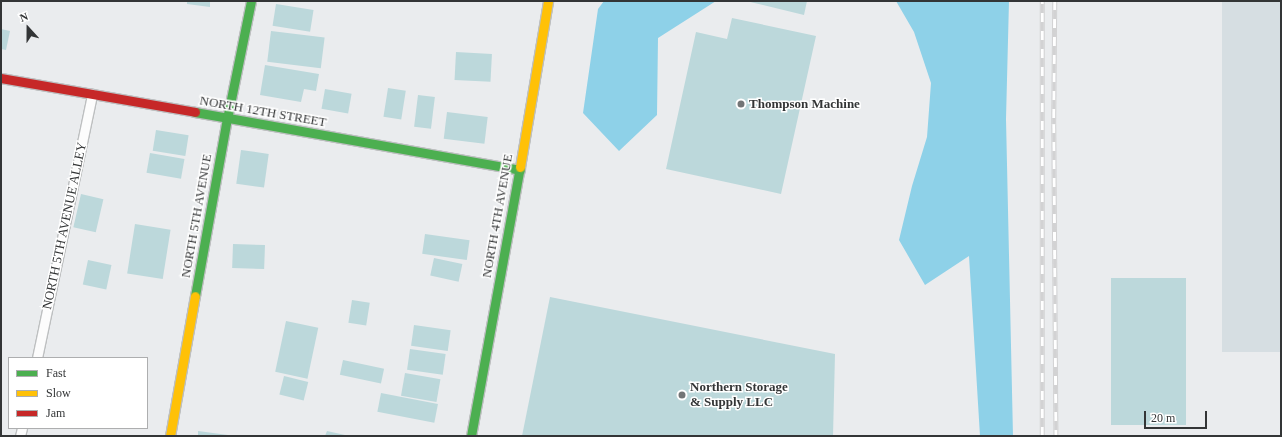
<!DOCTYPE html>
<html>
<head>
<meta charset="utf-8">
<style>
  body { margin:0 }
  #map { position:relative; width:1282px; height:437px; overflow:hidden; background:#eaecee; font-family:Georgia,serif }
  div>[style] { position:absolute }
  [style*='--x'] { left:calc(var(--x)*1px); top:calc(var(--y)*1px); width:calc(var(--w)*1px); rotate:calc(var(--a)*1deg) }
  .built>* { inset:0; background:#d6dee2; transform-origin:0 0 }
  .forest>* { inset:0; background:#8ed1e8 }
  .building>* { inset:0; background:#bcd8db; transform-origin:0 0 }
  .roads { filter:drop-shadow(1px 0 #bdbfc0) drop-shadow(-1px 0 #bdbfc0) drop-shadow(0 1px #bdbfc0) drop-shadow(0 -1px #bdbfc0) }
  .lane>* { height:9px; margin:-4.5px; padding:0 4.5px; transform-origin:4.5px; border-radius:4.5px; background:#fcfcfc }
  .fast>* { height:9px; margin:-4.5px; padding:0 4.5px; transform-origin:4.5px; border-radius:4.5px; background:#4caf50 }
  .slow>* { height:9px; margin:-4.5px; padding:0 4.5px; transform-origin:4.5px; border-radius:4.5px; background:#ffc107 }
  .jam>* { height:9px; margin:-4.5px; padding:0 4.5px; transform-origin:4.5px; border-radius:4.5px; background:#c62828 }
  .rail>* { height:4.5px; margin-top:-2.25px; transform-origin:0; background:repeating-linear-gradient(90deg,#fff 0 9px,#d2d2d3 0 18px); box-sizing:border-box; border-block:1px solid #d2d2d3 }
  .dots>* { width:11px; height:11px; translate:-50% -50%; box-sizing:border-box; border:2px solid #fff; border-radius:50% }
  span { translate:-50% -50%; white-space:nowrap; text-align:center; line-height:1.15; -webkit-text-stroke:3px #fff; paint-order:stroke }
  .poi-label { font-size:13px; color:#333536; font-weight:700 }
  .left { translate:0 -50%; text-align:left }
  .street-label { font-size:13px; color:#333536 }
  .frame { position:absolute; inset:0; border:2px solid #333536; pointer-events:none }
  .legend { position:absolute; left:8px; top:357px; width:140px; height:72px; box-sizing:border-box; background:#fff; border:1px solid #adaeaf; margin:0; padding:5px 7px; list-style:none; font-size:12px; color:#333536 }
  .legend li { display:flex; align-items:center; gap:8px; height:20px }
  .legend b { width:20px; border:1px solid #adaeaf }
  .north { position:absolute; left:8px; top:8px; width:40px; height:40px; -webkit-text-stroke:3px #fff; paint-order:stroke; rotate:339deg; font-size:11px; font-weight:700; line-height:16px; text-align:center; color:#333536 }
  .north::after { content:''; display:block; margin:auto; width:14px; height:18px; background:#333536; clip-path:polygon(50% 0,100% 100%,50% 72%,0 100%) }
  .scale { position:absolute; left:1144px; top:411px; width:63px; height:18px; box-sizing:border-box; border:2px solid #333536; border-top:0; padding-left:5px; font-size:12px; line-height:14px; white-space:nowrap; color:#333536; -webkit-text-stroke:3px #fff; paint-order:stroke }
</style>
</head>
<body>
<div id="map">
  <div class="built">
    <div style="left:1222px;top:1px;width:59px;height:351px"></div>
  </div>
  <div class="forest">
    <div style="clip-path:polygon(604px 1px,716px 1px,658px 38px,657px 115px,619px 151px,583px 113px,598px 9px)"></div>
    <div style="clip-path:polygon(896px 1px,1009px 1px,1006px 119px,1013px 436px,980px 436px,969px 256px,925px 285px,899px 240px,912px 186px,927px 137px,931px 83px,914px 32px)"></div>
  </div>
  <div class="building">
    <div style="clip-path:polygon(187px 1px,210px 1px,210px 7px,187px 4px)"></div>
    <div style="clip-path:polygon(746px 1px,807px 1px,804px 15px)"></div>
    <div style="left:276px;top:4px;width:38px;height:22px;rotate:9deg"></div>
    <div style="clip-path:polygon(732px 18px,816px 36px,781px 194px,666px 169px,696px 32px,727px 39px)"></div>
    <div style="clip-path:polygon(1px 29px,10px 31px,6px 50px,1px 49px)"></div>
    <div style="left:271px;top:31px;width:54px;height:31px;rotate:7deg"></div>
    <div style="left:456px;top:52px;width:36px;height:28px;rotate:3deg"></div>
    <div style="clip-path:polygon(265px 65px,319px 74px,316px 91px,304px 89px,301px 102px,260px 95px)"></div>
    <div style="left:388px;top:88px;width:18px;height:29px;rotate:9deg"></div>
    <div style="left:325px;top:89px;width:27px;height:20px;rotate:10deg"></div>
    <div style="left:418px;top:95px;width:17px;height:32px;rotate:7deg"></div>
    <div style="left:447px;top:112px;width:41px;height:27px;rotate:7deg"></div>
    <div style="left:156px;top:130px;width:33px;height:21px;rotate:9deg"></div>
    <div style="left:241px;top:150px;width:28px;height:34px;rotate:8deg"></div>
    <div style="left:150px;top:153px;width:35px;height:20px;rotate:10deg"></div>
    <div style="left:81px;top:194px;width:23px;height:34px;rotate:13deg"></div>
    <div style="left:135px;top:224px;width:36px;height:50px;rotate:9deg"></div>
    <div style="left:425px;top:234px;width:45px;height:20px;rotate:8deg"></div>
    <div style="left:233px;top:244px;width:32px;height:24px;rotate:2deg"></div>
    <div style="left:434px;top:258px;width:29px;height:18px;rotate:12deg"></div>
    <div style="left:88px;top:260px;width:24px;height:25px;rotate:12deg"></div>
    <div style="left:1111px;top:278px;width:75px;height:147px"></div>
    <div style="clip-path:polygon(550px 297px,835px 354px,833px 436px,522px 436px)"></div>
    <div style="left:352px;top:300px;width:18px;height:23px;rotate:9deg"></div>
    <div style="left:286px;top:321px;width:33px;height:52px;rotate:12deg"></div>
    <div style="left:414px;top:325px;width:37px;height:21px;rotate:8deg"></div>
    <div style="left:410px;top:349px;width:36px;height:21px;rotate:8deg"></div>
    <div style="left:343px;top:360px;width:42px;height:15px;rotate:12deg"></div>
    <div style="left:405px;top:373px;width:36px;height:23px;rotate:10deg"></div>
    <div style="left:284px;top:376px;width:25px;height:19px;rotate:14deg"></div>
    <div style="left:381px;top:393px;width:58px;height:19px;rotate:11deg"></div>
    <div style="clip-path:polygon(198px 431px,228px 435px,228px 436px,198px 436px)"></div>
    <div style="clip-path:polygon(327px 431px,345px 435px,345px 436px,325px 436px)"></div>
  </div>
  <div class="roads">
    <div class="lane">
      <div style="--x:37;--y:358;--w:270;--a:-78.2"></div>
      <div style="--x:20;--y:436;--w:8;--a:-76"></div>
    </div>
    <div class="fast">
      <div style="--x:195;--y:112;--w:330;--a:10.1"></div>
      <div style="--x:195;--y:296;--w:180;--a:-79.8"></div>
      <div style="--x:227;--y:119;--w:120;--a:-78.5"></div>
      <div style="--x:471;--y:436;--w:273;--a:-79.7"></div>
    </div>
    <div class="slow">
      <div style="--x:520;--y:167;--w:168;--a:-80.4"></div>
      <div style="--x:170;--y:436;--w:142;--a:-79.9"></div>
    </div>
    <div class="jam">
      <div style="--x:1;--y:78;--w:197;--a:9.9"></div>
    </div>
  </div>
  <div class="rail">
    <div style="--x:1055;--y:1;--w:123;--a:90.5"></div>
    <div style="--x:1054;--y:124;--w:312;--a:89.6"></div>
    <div style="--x:1042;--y:436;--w:435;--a:-90"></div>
  </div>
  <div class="dots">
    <div style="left:741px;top:104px;background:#737576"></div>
    <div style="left:682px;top:395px;background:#737576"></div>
  </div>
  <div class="poi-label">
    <span class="left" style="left:749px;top:104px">Thompson Machine</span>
    <span class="left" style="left:690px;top:395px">Northern Storage<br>&amp; Supply LLC</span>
  </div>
  <div class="street-label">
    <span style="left:263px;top:112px;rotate:10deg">NORTH 12TH STREET</span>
    <span style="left:197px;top:216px;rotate:-80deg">NORTH 5TH AVENUE</span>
    <span style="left:498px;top:216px;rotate:-80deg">NORTH 4TH AVENUE</span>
    <span style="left:65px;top:226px;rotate:-78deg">NORTH 5TH AVENUE ALLEY</span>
  </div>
  <div class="frame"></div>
  <ul class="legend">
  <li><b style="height:5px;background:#4caf50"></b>Fast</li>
  <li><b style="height:5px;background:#ffc107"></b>Slow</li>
  <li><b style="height:5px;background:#c62828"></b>Jam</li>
  </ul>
  <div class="north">N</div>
  <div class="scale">20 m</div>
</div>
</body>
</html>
